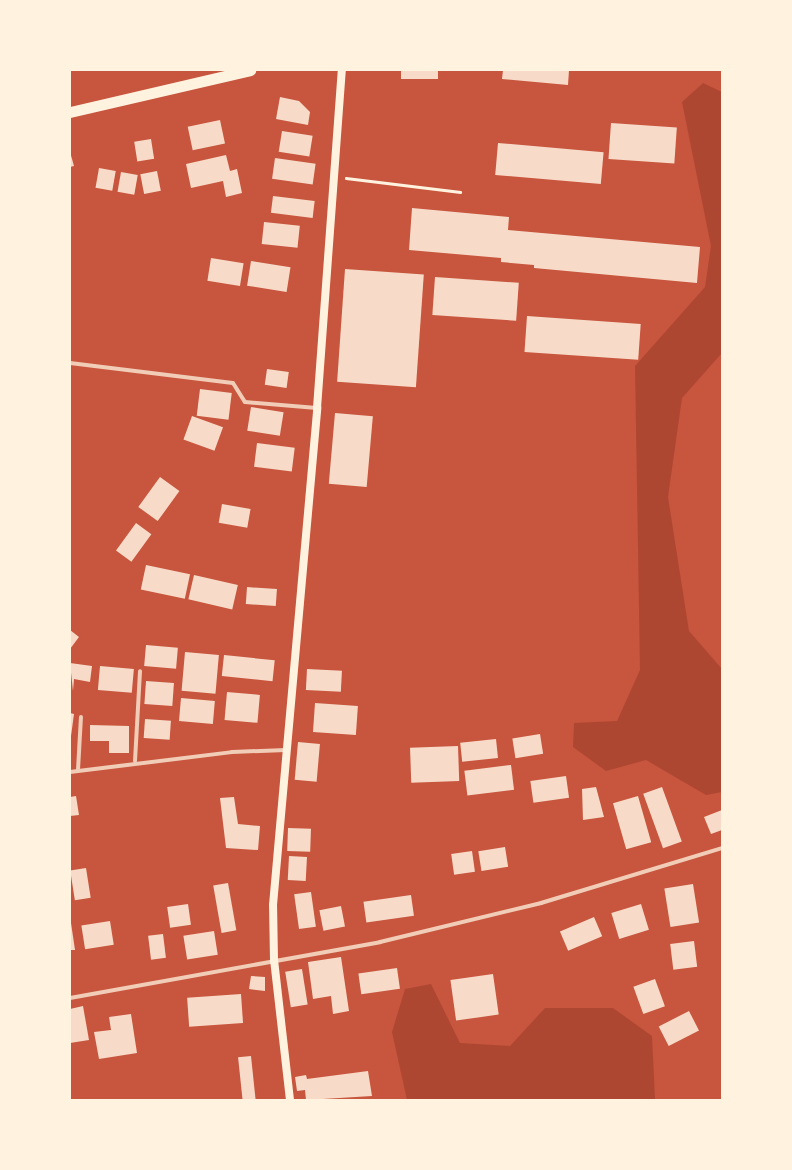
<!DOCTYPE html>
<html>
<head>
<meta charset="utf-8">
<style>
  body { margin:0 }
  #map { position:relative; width:792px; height:1170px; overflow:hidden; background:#c8553d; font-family:"Source Sans 3",sans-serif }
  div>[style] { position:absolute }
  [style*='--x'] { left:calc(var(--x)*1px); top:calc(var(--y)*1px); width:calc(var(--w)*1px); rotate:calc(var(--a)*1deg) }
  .green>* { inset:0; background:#ae4732 }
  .building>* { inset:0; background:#f7dbc8; transform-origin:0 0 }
  .path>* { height:2.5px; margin:-1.25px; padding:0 1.25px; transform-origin:1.25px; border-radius:1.25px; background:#fff3e0 }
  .minor>* { height:4px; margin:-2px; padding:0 2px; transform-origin:2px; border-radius:2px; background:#f1ccb7 }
  .secondary>* { height:8px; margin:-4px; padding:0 4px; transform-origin:4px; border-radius:4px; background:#fff3e0 }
  .trunk>* { height:11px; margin:-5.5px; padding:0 5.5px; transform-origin:5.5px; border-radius:5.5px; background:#fff3e0 }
  span { translate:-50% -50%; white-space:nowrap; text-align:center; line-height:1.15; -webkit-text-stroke:3px #fff3e0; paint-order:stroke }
  .frame { position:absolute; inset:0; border:71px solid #fff3e0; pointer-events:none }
</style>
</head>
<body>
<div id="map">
  <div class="green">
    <div style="clip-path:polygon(703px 83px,722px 92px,722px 353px,682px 398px,668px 497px,689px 631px,722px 669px,722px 792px,706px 795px,646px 760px,606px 771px,573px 747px,574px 723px,617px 721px,640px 670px,635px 366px,705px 287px,711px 246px,682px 102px)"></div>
    <div style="clip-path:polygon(431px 984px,460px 1043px,510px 1046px,545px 1008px,613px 1008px,652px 1036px,655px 1099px,407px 1100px,392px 1032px,405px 989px)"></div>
  </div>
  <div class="building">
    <div style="left:401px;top:70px;width:37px;height:9px"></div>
    <div style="clip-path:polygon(503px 70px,569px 70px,568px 85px,502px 79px)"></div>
    <div style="clip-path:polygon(280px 97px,299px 101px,310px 112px,308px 125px,276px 119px)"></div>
    <div style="left:220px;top:120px;width:24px;height:33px;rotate:78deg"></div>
    <div style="left:611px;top:123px;width:66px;height:36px;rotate:4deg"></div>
    <div style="left:282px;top:131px;width:31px;height:21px;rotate:9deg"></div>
    <div style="left:151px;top:139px;width:20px;height:17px;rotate:81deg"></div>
    <div style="left:498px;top:143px;width:106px;height:32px;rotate:5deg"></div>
    <div style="clip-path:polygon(70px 152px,74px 166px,70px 167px)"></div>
    <div style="clip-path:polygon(226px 155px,230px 171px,237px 169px,242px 193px,226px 197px,223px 181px,191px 188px,186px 164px)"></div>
    <div style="left:275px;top:158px;width:41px;height:21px;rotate:8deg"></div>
    <div style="left:99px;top:168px;width:17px;height:20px;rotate:10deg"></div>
    <div style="left:157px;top:171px;width:20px;height:17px;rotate:79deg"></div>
    <div style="left:121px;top:172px;width:17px;height:20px;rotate:10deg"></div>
    <div style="left:273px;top:196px;width:42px;height:17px;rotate:7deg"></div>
    <div style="clip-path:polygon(412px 208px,509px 217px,508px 230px,700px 247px,697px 283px,534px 268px,534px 265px,501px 262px,501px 258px,409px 250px)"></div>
    <div style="left:264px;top:222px;width:36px;height:22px;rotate:6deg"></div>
    <div style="left:211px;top:258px;width:33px;height:23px;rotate:9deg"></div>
    <div style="left:251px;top:261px;width:40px;height:25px;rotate:9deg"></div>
    <div style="left:345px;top:269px;width:79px;height:113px;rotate:4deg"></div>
    <div style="left:435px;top:277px;width:84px;height:38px;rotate:4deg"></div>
    <div style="left:527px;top:316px;width:114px;height:36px;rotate:4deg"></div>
    <div style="left:267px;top:369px;width:22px;height:16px;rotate:8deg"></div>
    <div style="left:200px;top:389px;width:32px;height:27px;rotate:7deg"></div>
    <div style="left:251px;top:407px;width:33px;height:24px;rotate:9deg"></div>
    <div style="left:335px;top:413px;width:38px;height:71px;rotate:5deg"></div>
    <div style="left:192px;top:416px;width:33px;height:25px;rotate:20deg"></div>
    <div style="left:257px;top:443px;width:38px;height:24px;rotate:7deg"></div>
    <div style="left:160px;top:477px;width:24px;height:37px;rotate:36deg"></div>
    <div style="left:222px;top:504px;width:29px;height:19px;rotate:10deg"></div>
    <div style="left:136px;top:523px;width:19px;height:34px;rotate:36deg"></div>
    <div style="left:146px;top:565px;width:45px;height:25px;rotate:12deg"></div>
    <div style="left:194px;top:575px;width:45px;height:25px;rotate:13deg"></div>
    <div style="left:247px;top:587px;width:30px;height:17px;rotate:4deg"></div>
    <div style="clip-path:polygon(70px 630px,79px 637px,70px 649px)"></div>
    <div style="left:146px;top:645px;width:32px;height:21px;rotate:5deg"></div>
    <div style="left:185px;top:652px;width:34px;height:39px;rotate:5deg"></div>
    <div style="left:224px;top:655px;width:51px;height:21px;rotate:6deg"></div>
    <div style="clip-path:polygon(70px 663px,92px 666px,90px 682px,74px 679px,73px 691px)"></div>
    <div style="left:100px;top:666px;width:34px;height:24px;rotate:5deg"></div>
    <div style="left:307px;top:669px;width:35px;height:21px;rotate:3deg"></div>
    <div style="left:146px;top:681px;width:28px;height:23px;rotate:4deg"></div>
    <div style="left:227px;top:692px;width:33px;height:28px;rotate:5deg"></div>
    <div style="left:181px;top:698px;width:34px;height:23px;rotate:5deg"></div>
    <div style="left:315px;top:703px;width:43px;height:29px;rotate:4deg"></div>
    <div style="clip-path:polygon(70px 713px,74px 714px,71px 736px,70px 736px)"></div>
    <div style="left:145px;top:719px;width:26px;height:19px;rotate:4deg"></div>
    <div style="clip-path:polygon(90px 725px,129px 726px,129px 753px,109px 753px,109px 741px,90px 741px)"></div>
    <div style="left:540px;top:734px;width:20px;height:28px;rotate:81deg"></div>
    <div style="left:496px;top:739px;width:19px;height:36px;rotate:84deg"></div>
    <div style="left:298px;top:742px;width:22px;height:38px;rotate:5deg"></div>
    <div style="left:458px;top:746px;width:35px;height:48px;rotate:88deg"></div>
    <div style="left:511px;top:765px;width:25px;height:47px;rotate:83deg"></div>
    <div style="left:566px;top:776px;width:22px;height:36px;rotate:82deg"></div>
    <div style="clip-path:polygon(596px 787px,604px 817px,583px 820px,582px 789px)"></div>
    <div style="left:662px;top:787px;width:58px;height:20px;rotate:70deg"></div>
    <div style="clip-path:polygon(76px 796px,79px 815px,70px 816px,70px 797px)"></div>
    <div style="left:638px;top:796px;width:48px;height:26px;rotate:74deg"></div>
    <div style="clip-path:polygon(234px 797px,238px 824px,260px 826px,258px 850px,226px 848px,220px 798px)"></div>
    <div style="clip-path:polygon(722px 810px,722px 830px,711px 834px,704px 817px)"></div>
    <div style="left:288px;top:828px;width:23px;height:23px;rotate:2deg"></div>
    <div style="left:505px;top:847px;width:20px;height:27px;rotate:81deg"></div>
    <div style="left:472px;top:851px;width:21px;height:21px;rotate:82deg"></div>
    <div style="left:289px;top:856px;width:18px;height:24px;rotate:3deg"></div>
    <div style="left:86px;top:868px;width:30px;height:16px;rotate:81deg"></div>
    <div style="left:228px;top:883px;width:48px;height:15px;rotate:80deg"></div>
    <div style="left:693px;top:884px;width:39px;height:29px;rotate:81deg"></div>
    <div style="left:311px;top:892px;width:35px;height:17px;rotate:82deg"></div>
    <div style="left:411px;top:895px;width:21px;height:48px;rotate:82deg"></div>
    <div style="left:188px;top:904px;width:21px;height:21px;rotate:82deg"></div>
    <div style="left:641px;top:904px;width:27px;height:31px;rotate:73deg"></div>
    <div style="left:341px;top:906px;width:21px;height:22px;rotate:79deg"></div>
    <div style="left:594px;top:917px;width:21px;height:37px;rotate:67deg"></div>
    <div style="left:110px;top:921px;width:24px;height:29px;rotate:81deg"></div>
    <div style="clip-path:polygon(71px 923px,75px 950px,70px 950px,70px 924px)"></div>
    <div style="left:214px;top:931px;width:24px;height:31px;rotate:81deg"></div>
    <div style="left:163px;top:934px;width:24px;height:15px;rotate:83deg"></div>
    <div style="left:694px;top:941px;width:26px;height:24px;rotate:83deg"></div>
    <div style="clip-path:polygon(341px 957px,349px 1011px,333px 1014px,331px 996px,313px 999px,308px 962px)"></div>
    <div style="left:397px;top:968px;width:21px;height:39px;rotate:82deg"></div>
    <div style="left:302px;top:969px;width:36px;height:17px;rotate:81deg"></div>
    <div style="left:493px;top:974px;width:41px;height:43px;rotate:82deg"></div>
    <div style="clip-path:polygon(251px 976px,265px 977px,265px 991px,249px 989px)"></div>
    <div style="left:655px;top:979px;width:29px;height:23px;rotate:70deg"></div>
    <div style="left:241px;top:994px;width:29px;height:54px;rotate:86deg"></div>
    <div style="clip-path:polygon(83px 1006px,89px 1040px,70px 1043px,70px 1009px)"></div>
    <div style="left:689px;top:1011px;width:22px;height:34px;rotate:63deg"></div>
    <div style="clip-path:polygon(131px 1014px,137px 1053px,99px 1059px,94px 1032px,111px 1030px,109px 1017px)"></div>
    <div style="left:251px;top:1056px;width:44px;height:13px;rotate:84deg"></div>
    <div style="clip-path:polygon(368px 1071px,372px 1096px,306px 1100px,305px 1090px,297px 1091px,295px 1077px,306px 1075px,307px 1079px)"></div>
  </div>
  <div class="path">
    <div style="--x:346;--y:178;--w:115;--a:7"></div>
  </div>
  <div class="minor">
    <div style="--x:70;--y:363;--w:164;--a:7"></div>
    <div style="--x:233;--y:383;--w:22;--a:58"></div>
    <div style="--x:245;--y:402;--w:72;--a:4.8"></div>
    <div style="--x:135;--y:761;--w:90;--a:-86.8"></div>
    <div style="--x:78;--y:770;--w:53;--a:-86.8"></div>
    <div style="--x:70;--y:772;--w:163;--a:-7"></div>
    <div style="--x:232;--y:752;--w:54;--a:-2.1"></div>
    <div style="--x:70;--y:998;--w:315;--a:-10.2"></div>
    <div style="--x:380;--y:942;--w:166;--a:-13.6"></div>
    <div style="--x:541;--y:903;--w:189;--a:-16.9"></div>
  </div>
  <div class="secondary">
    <div style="--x:290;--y:1100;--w:141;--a:-96.5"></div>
    <div style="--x:274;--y:960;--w:55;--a:-91"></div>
    <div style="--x:273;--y:905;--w:499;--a:-84.9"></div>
    <div style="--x:317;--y:408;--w:339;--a:-85.8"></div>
  </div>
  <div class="trunk">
    <div style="--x:70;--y:112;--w:185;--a:-13.1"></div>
  </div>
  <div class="frame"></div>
</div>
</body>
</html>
